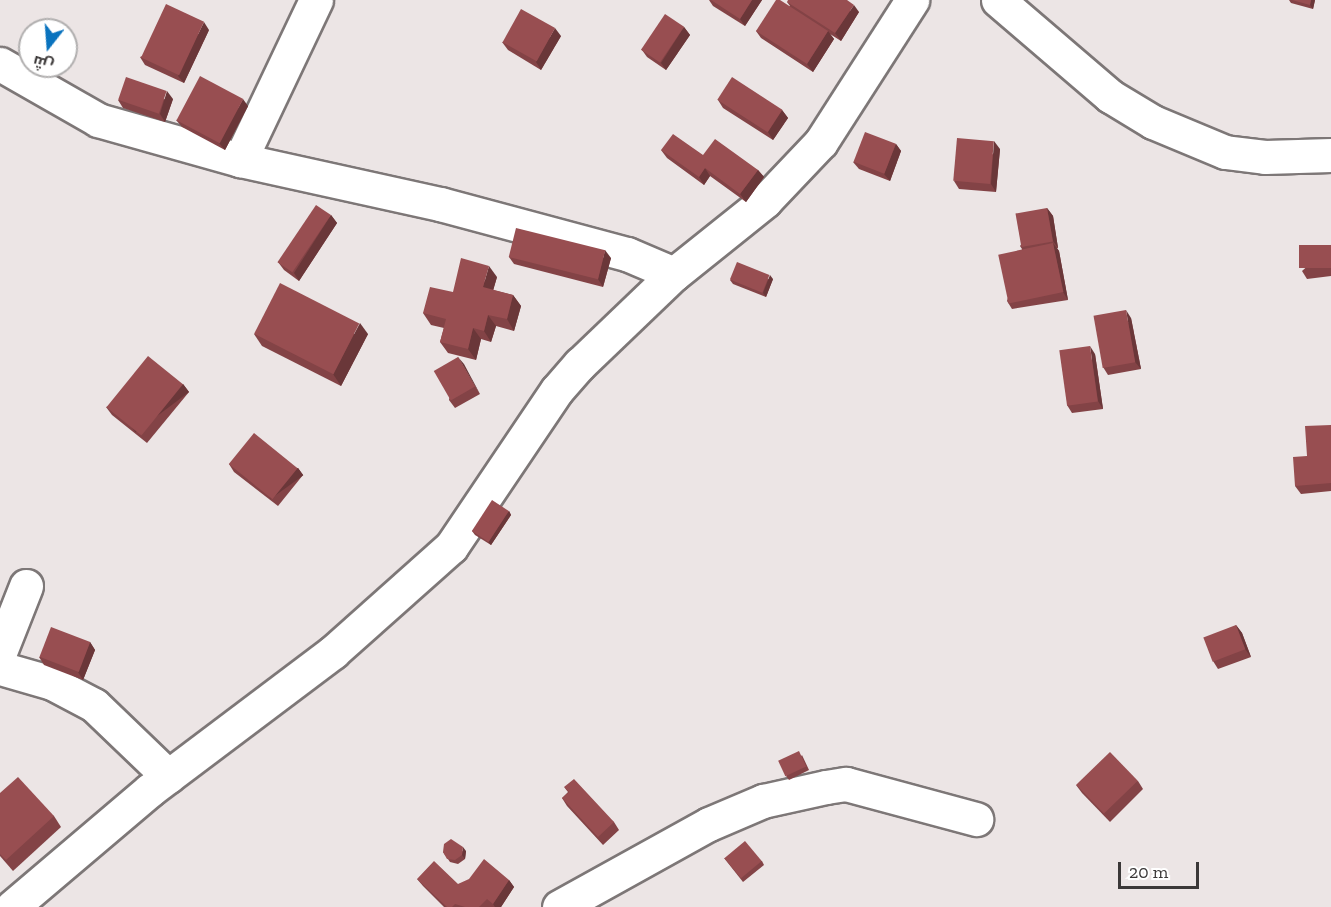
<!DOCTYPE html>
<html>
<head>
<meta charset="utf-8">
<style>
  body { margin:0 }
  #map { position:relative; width:1331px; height:907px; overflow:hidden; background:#ece5e5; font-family:"Zilla Slab",Cairo,serif }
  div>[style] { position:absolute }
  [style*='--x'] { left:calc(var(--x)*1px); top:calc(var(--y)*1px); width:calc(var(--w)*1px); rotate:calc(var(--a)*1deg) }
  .roads { filter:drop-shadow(2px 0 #7d7777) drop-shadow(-2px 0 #7d7777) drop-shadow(0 2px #7d7777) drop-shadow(0 -2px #7d7777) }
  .minor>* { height:33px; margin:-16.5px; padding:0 16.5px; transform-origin:16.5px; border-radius:16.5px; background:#fff }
  .wall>* { inset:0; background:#834346 }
  .shaded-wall>* { inset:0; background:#6a3739; transform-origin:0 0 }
  .building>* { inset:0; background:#984e51; transform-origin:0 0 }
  span { translate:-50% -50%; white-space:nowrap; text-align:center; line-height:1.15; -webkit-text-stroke:6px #fff; paint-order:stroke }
  .north { position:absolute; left:18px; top:18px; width:60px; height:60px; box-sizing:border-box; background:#fff; border:2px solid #b1afaf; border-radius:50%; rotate:197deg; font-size:16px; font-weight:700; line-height:24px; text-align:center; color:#3b3838 }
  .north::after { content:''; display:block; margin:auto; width:21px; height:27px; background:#0a73be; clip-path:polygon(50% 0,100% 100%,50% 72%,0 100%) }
  .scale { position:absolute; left:1118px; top:862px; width:81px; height:27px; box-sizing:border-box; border:3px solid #3b3838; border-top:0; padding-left:8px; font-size:18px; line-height:21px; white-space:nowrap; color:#3b3838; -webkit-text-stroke:4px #fff; paint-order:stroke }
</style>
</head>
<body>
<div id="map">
  <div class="roads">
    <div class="minor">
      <div style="--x:998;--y:0;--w:148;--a:40.6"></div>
      <div style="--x:1110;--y:96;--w:50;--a:31.2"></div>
      <div style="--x:1153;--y:122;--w:78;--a:22.6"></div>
      <div style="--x:1225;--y:152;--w:40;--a:7.1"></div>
      <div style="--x:1265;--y:157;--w:66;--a:-1.7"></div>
      <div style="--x:0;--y:64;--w:113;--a:29.7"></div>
      <div style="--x:98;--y:120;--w:148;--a:15.7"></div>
      <div style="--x:240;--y:160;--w:205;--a:12.4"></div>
      <div style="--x:440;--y:204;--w:194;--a:15"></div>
      <div style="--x:627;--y:254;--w:51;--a:23.1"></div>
      <div style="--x:240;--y:160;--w:177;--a:-64.6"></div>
      <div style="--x:0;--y:652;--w:71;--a:-68.5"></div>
      <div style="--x:0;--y:668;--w:54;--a:16.1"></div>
      <div style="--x:52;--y:683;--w:47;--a:27.6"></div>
      <div style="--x:94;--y:705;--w:103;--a:43.8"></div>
      <div style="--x:12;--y:907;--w:181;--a:-40.3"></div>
      <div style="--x:150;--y:790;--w:229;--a:-37"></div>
      <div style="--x:333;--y:652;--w:158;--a:-41.7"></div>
      <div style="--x:451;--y:547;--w:189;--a:-56"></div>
      <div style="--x:557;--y:390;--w:35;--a:-49"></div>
      <div style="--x:580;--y:364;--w:130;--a:-43.8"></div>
      <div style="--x:674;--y:274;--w:117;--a:-38.7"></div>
      <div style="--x:765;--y:201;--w:81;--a:-46.5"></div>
      <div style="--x:821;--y:142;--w:169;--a:-57.3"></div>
      <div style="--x:559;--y:907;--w:171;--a:-29"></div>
      <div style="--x:709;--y:824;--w:59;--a:-23.1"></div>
      <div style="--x:763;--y:801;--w:65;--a:-12.5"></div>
      <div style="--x:826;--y:787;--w:20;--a:-9"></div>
      <div style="--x:846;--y:784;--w:135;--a:15.1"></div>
    </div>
  </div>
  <div class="wall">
    <div style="clip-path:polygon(709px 0,762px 0,745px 26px,713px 6px)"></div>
    <div style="clip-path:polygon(1289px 0,1315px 0,1313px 9px,1291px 3px)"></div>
    <div style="clip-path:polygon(787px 2px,859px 12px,841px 41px,830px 34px,834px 39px,813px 72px,761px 38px,756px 31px,790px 6px)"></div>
    <div style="clip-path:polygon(684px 27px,690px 35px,666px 70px,647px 57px,642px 50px)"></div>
    <div style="clip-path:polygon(209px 30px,184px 83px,145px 65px,140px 57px)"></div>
    <div style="clip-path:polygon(561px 36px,541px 70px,508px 50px,502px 42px)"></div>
    <div style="clip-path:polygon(173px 99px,165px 122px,123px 108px,118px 100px)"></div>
    <div style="clip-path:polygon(718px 100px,782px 110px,788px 118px,773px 140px,723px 108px)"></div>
    <div style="clip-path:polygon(248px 106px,225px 150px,182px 127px,176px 120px)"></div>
    <div style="clip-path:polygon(896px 144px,901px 151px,890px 181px,859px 169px,853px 162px)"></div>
    <div style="clip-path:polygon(1000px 149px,996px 192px,959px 189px,954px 181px)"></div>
    <div style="clip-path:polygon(661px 150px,703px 155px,758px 170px,764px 177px,746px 202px,710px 176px,704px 185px,667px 158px)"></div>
    <div style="clip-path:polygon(1047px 208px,1053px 216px,1058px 248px,1057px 248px,1059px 251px,1068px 300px,1012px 309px,1007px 301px,1022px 249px,1020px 246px)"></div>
    <div style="clip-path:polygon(331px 215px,337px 223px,299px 281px,284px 270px,278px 262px)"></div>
    <div style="clip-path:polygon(1331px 245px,1331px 276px,1307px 279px,1302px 271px)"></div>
    <div style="clip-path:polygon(509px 257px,611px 258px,603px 287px,514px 264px)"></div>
    <div style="clip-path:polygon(497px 277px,493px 290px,513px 295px,521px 306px,514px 331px,496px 326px,491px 342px,481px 339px,476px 360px,448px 353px,440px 342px,444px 328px,431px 325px,423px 313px,453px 292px)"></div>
    <div style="clip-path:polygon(773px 279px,766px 297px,733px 284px,730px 280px)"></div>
    <div style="clip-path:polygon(1131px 318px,1141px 369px,1108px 375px,1103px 367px)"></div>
    <div style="clip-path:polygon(254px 334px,368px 334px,341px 386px,262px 346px)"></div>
    <div style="clip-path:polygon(1095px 354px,1103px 409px,1072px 413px,1067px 405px)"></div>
    <div style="clip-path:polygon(458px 357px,480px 394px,455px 408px,449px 400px)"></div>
    <div style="clip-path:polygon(183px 384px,189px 392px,147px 443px,112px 415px,106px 407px)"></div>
    <div style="clip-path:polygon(1331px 425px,1331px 491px,1301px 494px,1295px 486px,1307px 456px)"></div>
    <div style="clip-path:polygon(229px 464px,298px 468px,303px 475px,278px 506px,234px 472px)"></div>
    <div style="clip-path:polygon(509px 511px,511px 515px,491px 545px,475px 535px,472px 531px)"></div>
    <div style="clip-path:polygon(1236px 625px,1242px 633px,1251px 657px,1218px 669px,1213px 661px)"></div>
    <div style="clip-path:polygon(90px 642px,95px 650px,83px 680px,44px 665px,39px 657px)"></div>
    <div style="clip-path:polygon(802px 755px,809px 770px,789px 780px,786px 776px)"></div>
    <div style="clip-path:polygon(1138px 781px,1143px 789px,1110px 822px,1082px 793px,1076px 785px)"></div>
    <div style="clip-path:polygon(564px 787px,614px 822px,619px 830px,603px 845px,567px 806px,562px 798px,568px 792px)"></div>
    <div style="clip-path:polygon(0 793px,54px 816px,61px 827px,13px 871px,0 856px)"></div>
    <div style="clip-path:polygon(466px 851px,465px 859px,458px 864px,450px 862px,443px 852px)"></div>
    <div style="clip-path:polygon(724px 858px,762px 861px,764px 865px,743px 882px)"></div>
    <div style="clip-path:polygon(417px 879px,458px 884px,509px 880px,514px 887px,501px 907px,444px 907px,423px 886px)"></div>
  </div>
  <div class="shaded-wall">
    <div style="clip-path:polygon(752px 0,762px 0,745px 26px,740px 19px)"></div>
    <div style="clip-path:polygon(1311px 0,1315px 0,1313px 9px,1310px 5px)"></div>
    <div style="clip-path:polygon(854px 5px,859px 12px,841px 41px,835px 33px)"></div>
    <div style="clip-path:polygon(204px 22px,209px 30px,184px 83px,178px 76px)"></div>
    <div style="clip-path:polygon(684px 27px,690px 35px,666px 70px,661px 63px)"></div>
    <div style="clip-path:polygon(555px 28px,561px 36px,541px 70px,536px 62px)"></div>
    <div style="clip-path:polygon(828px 31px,834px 39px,813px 72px,807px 64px)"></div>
    <div style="clip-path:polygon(167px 91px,173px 99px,165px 122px,160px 114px)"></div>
    <div style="clip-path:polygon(243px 99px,248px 106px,225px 150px,219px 143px)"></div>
    <div style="clip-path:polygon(782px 110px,788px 118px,773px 140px,768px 132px)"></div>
    <div style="clip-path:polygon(994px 141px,1000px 149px,996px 192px,991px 184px)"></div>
    <div style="clip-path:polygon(896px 144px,901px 151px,890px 181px,884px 174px)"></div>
    <div style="clip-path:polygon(705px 168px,710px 176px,704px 185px,699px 177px)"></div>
    <div style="clip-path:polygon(758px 170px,764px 177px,746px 202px,740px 194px)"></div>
    <div style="clip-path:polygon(1047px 208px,1053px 216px,1058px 248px,1053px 241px)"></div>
    <div style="clip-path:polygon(331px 215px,337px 223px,299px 281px,294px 273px)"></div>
    <div style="clip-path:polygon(1053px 243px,1059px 251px,1068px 300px,1063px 292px)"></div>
    <div style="clip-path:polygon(605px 250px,611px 258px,603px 287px,598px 279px)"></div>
    <div style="clip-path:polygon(489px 266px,497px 277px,491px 298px,483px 287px)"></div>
    <div style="clip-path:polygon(770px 275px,773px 279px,766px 297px,763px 293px)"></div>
    <div style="clip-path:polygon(513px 295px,521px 306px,514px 331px,507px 319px)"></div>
    <div style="clip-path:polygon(1126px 310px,1131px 318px,1141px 369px,1135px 362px)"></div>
    <div style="clip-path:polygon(488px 315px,496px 326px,491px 342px,484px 331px)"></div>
    <div style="clip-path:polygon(360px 323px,368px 334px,341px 386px,333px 374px)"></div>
    <div style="clip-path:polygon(473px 328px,481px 339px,476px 360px,468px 349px)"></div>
    <div style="clip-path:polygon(1090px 346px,1095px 354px,1103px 409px,1098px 401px)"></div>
    <div style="clip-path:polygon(458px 357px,464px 364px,480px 394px,475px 386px)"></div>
    <div style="left:183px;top:384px;width:10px;height:67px;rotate:53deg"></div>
    <div style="left:298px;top:468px;width:9px;height:40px;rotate:54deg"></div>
    <div style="clip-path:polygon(509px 511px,511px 515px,491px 545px,488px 542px)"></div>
    <div style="clip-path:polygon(1236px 625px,1242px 633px,1251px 657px,1245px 649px)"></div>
    <div style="clip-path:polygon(90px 642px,95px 650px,83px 680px,78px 672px)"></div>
    <div style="clip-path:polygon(463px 847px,466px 851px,465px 859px,462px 855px)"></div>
    <div style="clip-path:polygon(509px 880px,514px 887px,501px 907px,495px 907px,493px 904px)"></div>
  </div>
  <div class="building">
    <div style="clip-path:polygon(711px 0,752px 0,740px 19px)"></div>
    <div style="clip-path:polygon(776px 0,780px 0,828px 31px,807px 64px,756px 31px)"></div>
    <div style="clip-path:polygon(788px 0,847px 0,854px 5px,835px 33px,787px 2px)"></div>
    <div style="clip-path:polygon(1292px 0,1311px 0,1310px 5px)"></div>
    <div style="left:166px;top:4px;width:42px;height:59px;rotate:25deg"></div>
    <div style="left:521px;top:9px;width:39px;height:38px;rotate:29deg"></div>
    <div style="left:665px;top:14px;width:23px;height:43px;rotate:34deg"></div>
    <div style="left:200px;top:76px;width:49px;height:50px;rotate:28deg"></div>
    <div style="left:126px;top:77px;width:43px;height:24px;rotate:19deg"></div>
    <div style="left:732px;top:77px;width:60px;height:27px;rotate:33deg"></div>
    <div style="left:865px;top:132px;width:33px;height:32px;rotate:21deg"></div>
    <div style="clip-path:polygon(673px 134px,703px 155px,715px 139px,758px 170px,740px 194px,705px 168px,699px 177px,661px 150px)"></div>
    <div style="left:957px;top:138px;width:37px;height:43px;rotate:5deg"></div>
    <div style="left:316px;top:205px;width:18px;height:69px;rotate:34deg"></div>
    <div style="left:1047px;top:208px;width:34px;height:32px;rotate:80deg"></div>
    <div style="left:516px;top:228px;width:92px;height:30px;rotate:14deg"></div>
    <div style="left:1053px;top:243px;width:50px;height:56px;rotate:78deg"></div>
    <div style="left:1331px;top:245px;width:23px;height:32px;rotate:90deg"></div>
    <div style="clip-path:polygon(461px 258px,489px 266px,483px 287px,513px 295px,507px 319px,488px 315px,484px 331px,473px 328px,468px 349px,440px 342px,446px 319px,423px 313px,430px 287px,453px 292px)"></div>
    <div style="left:737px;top:262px;width:35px;height:19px;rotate:22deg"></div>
    <div style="left:280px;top:283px;width:89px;height:57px;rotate:27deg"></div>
    <div style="left:1126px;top:310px;width:53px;height:33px;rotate:80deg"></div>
    <div style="left:1090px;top:346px;width:56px;height:31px;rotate:82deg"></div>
    <div style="left:148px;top:356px;width:45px;height:66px;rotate:39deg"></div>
    <div style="left:458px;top:357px;width:34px;height:28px;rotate:60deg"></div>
    <div style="clip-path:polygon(1331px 425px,1331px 483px,1295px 486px,1293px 457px,1307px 456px,1305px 426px)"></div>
    <div style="left:254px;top:433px;width:56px;height:40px;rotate:39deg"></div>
    <div style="left:492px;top:500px;width:20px;height:37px;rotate:33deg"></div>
    <div style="left:1236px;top:625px;width:26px;height:35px;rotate:69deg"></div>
    <div style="left:51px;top:627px;width:42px;height:32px;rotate:21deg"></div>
    <div style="left:799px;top:751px;width:17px;height:23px;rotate:65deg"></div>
    <div style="left:1110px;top:752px;width:40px;height:47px;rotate:46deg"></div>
    <div style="clip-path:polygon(18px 777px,54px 816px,6px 860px,0 854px,0 793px)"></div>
    <div style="clip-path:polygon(574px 779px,614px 822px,598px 837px,562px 798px,569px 792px,564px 787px)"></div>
    <div style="clip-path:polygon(451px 839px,463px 847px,462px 855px,455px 860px,447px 859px,443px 852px,444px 844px)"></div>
    <div style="left:745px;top:841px;width:26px;height:27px;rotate:50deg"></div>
    <div style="clip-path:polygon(484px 859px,509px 880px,493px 904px,487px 899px,479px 907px,465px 907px,455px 904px,452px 907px,447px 907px,417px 879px,434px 861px,458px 884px,469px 879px)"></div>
  </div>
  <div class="north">ش</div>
  <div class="scale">20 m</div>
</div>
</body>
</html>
